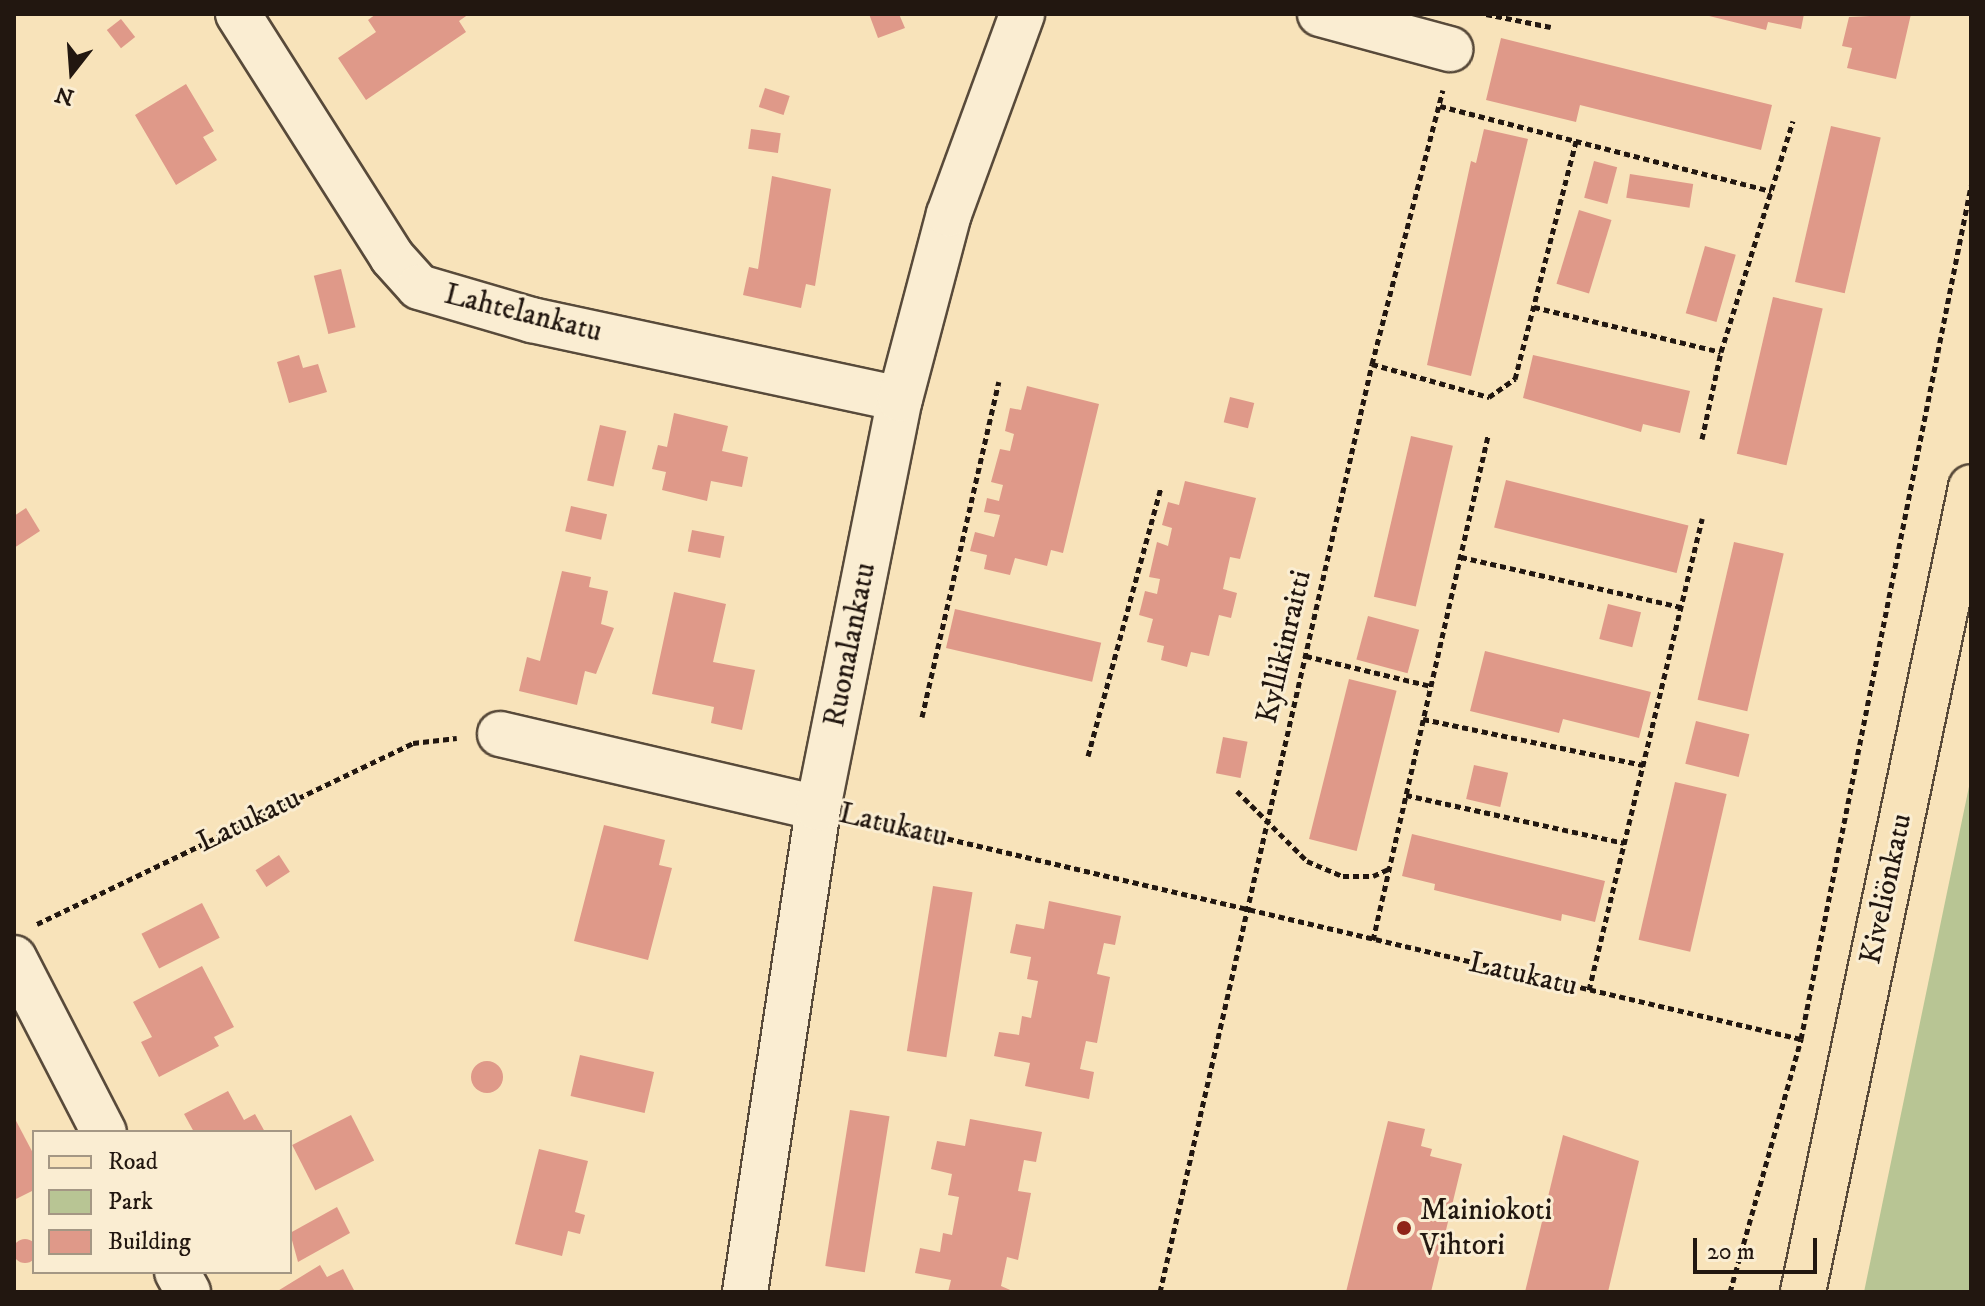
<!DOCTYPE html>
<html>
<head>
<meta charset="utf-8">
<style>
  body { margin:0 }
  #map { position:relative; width:1985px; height:1306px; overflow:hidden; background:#f8e3ba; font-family:"IM FELL DW Pica",serif }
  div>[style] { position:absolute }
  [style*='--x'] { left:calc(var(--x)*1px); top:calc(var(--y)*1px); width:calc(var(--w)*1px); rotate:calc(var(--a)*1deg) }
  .green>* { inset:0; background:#b8c594 }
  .building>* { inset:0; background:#df9989; transform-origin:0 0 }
  .round { border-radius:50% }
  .path>* { height:5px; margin-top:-2.5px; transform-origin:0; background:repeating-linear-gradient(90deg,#221710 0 6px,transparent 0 10px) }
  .roads { filter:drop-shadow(2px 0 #584a3a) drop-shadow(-2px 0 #584a3a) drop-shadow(0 2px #584a3a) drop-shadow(0 -2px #584a3a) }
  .minor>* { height:44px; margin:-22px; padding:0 22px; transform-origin:22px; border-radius:22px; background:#faedd2 }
  .major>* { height:44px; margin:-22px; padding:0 22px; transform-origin:22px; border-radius:22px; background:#f8e3ba }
  .dots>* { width:22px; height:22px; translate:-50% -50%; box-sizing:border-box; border:4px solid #faedd2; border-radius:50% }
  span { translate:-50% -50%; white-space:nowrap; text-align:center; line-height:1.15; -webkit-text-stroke:6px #faedd2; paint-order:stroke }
  .street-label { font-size:30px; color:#221710 }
  .poi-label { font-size:30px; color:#221710 }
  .left { translate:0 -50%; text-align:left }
  .frame { position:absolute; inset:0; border:16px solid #221710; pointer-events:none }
  .legend { position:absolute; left:32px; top:1130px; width:260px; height:144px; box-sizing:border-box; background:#faedd2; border:2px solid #a49784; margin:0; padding:10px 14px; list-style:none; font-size:24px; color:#221710 }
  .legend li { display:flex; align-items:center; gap:16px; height:40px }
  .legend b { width:40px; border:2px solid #a49784 }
  .north { position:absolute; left:32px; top:32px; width:80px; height:80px; -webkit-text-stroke:6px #faedd2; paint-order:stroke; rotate:197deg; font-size:22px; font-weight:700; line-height:32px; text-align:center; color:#221710 }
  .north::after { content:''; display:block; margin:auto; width:28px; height:36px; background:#221710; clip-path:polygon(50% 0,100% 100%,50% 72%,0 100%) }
  .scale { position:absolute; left:1693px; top:1238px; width:124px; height:36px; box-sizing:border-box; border:4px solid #221710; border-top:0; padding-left:10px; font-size:24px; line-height:28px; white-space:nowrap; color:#221710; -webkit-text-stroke:6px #faedd2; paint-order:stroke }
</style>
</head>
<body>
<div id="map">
  <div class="green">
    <div style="clip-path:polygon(1971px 777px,1971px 1292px,1864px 1292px)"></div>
  </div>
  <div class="building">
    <div style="clip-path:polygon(376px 14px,469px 14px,459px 21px,466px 32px,366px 100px,338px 58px,376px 32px,368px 20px)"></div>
    <div style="clip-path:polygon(869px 14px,899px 14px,905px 28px,878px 38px)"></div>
    <div style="clip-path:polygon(1804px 14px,1801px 29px,1768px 22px,1766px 30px,1705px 15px)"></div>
    <div style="clip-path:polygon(1911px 14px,1896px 79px,1847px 68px,1852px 48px,1842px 46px,1849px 17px)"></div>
    <div style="left:121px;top:19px;width:23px;height:18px;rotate:52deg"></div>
    <div style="clip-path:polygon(1501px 38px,1772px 105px,1761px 150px,1580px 105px,1576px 122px,1486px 100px)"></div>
    <div style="clip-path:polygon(186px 84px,214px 131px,203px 137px,217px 160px,176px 185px,135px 115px)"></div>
    <div style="left:765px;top:88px;width:26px;height:20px;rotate:18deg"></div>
    <div style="left:1831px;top:126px;width:51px;height:160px;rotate:13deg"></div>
    <div style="left:751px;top:129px;width:30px;height:20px;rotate:8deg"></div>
    <div style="clip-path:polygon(1484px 129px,1528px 139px,1471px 376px,1427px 365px,1471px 161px,1476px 163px)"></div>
    <div style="left:1594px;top:161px;width:24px;height:38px;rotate:15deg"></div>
    <div style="left:1630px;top:174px;width:64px;height:24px;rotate:9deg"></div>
    <div style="clip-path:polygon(772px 176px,831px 189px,815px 286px,806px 284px,801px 308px,743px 295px,749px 267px,758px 269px)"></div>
    <div style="left:1579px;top:210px;width:34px;height:77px;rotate:17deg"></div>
    <div style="left:1705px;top:246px;width:32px;height:70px;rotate:16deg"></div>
    <div style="left:341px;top:269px;width:60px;height:28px;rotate:76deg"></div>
    <div style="left:1773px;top:297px;width:51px;height:161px;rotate:13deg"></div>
    <div style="clip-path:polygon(299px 355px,303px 368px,318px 364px,327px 392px,289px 403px,277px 362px)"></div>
    <div style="clip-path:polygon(1533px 355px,1690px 391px,1680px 433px,1643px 424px,1641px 432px,1523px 398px)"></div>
    <div style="clip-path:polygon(1027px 386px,1099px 404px,1063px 553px,1051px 550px,1047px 566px,1015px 558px,1010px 575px,984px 569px,987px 555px,970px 551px,975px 532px,994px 537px,1000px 515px,984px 512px,987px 498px,999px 501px,1003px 485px,991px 482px,1000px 449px,1010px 451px,1014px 434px,1005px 431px,1010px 408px,1021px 410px)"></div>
    <div style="left:1230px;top:397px;width:25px;height:26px;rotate:14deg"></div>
    <div style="clip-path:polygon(674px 413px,728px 426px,722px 451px,748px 457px,742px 487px,711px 481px,707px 501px,662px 490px,666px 472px,652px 469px,658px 445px,667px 447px)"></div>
    <div style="left:600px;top:425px;width:27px;height:57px;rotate:13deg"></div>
    <div style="left:1411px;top:436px;width:43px;height:165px;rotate:13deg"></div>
    <div style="left:1506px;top:480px;width:188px;height:49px;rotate:14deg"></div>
    <div style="clip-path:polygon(1185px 481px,1256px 498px,1240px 559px,1230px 557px,1223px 589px,1237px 593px,1231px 618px,1219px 615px,1209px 656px,1191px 652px,1187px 667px,1161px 660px,1164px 646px,1147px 642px,1153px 619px,1139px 615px,1145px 591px,1157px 594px,1160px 579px,1149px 577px,1157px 542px,1168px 546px,1172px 528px,1162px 525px,1168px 502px,1179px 505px)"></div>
    <div style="left:571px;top:506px;width:37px;height:26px;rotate:13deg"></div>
    <div style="clip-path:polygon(26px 508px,40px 531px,14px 548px,14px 516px)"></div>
    <div style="left:692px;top:530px;width:33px;height:22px;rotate:11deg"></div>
    <div style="left:1734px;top:542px;width:51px;height:162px;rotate:13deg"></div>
    <div style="clip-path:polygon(562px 571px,591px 577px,589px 587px,608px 591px,601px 624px,614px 628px,596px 674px,585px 671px,577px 705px,519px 691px,527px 657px,540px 661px)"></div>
    <div style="clip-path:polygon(674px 592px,726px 604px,713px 662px,755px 670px,742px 730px,711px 723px,714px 707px,652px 694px)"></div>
    <div style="left:1608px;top:604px;width:34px;height:36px;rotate:14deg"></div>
    <div style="left:955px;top:609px;width:150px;height:40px;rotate:13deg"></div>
    <div style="left:1368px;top:616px;width:53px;height:45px;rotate:15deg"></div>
    <div style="clip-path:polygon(1485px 651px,1651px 692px,1639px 738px,1563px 719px,1559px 733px,1470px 711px)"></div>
    <div style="left:1349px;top:679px;width:49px;height:165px;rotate:14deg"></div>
    <div style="left:1696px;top:721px;width:55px;height:44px;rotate:14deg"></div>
    <div style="left:1223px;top:737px;width:25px;height:37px;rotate:11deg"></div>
    <div style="left:1474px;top:765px;width:35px;height:35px;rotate:13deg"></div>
    <div style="left:1675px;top:782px;width:53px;height:162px;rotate:13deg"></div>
    <div style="clip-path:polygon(604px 825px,665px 840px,659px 865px,672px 868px,648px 960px,574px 941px)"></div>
    <div style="clip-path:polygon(1412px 834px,1605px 881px,1595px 922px,1562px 914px,1561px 921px,1434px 890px,1435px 884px,1402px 876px)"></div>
    <div style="left:279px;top:855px;width:20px;height:28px;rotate:57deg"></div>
    <div style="left:933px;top:886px;width:40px;height:167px;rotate:9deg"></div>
    <div style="clip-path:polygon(1049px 901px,1121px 916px,1115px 945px,1104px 943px,1097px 974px,1110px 977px,1097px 1043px,1086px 1041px,1080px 1069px,1094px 1072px,1089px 1099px,1025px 1086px,1030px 1063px,994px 1056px,999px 1032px,1019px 1035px,1022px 1016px,1031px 1018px,1038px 981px,1027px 979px,1031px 957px,1010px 953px,1016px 924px,1044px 929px)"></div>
    <div style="left:202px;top:903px;width:39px;height:68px;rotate:63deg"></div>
    <div style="clip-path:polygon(202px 966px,234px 1027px,214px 1037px,219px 1046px,159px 1077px,141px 1042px,152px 1037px,133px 1002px)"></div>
    <div style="left:580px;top:1055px;width:76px;height:42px;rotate:13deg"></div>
    <div class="round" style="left:471px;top:1061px;width:32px;height:32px"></div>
    <div style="clip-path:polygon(228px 1091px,244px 1120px,255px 1114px,265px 1132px,194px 1132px,184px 1114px)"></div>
    <div style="left:850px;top:1110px;width:40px;height:158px;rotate:9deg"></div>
    <div style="left:351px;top:1115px;width:51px;height:66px;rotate:63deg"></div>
    <div style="clip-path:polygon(14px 1117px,34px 1155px,34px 1190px,14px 1200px)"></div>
    <div style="clip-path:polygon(970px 1119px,1042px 1132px,1036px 1162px,1024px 1160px,1018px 1191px,1031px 1193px,1018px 1260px,1007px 1257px,1001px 1286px,1015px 1292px,948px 1292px,951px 1280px,915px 1273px,920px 1248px,940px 1252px,943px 1233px,952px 1235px,959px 1197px,948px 1195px,952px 1174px,931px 1169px,937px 1141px,965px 1146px)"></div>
    <div style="clip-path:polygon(1388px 1121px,1425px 1129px,1421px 1146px,1432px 1149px,1430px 1156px,1462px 1164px,1431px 1292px,1346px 1292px)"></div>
    <div style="clip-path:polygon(1563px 1135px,1639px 1161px,1608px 1292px,1525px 1292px)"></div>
    <div style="clip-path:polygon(539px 1149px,588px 1161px,575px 1212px,585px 1215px,580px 1234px,568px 1231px,562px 1256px,515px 1244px)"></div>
    <div style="clip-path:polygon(337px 1207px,350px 1233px,298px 1262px,290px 1233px)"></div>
    <div class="round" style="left:13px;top:1239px;width:24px;height:24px"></div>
    <div style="clip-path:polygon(320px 1265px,327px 1277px,343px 1269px,355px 1292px,276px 1292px)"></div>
  </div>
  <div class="path">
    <div style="--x:1486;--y:14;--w:66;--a:11.3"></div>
    <div style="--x:1440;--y:106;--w:342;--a:14.4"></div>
    <div style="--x:1534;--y:307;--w:192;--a:13.5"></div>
    <div style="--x:1372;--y:364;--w:122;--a:15.8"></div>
    <div style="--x:1489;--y:397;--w:32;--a:-35"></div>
    <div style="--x:1515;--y:379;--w:246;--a:-75.6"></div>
    <div style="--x:1702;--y:439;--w:89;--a:-77.7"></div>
    <div style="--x:1721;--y:352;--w:242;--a:-72.7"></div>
    <div style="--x:1461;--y:557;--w:226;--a:12.8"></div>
    <div style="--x:1306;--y:656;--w:129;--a:13.5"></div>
    <div style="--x:922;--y:717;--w:344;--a:-77.1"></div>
    <div style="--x:1423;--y:719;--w:225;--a:11.8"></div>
    <div style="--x:1088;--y:756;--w:279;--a:-74.8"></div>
    <div style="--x:1237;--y:791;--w:99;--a:45"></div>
    <div style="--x:1307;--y:861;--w:39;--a:23"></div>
    <div style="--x:1343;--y:876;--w:30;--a:0"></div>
    <div style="--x:1373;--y:876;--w:17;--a:-24"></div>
    <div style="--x:1406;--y:795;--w:223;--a:12.4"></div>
    <div style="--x:860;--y:818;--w:967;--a:13.22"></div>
    <div style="--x:37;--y:924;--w:417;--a:-25.7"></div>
    <div style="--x:413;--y:743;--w:44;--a:-6.5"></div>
    <div style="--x:1373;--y:940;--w:517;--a:-77.15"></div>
    <div style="--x:1589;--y:990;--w:485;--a:-76.5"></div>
    <div style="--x:1160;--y:1292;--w:952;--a:-77.13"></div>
    <div style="--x:1372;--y:364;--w:283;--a:-75.5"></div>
    <div style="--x:1730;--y:1292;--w:263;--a:-74.3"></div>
    <div style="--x:1801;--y:1039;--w:870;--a:-78.73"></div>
  </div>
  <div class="roads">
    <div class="minor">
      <div style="--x:238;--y:14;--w:288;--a:57.6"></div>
      <div style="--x:392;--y:257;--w:40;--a:48"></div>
      <div style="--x:419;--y:287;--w:118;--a:16.3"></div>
      <div style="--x:532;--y:320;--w:376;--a:12.1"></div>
      <div style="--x:1320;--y:14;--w:135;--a:15.1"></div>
      <div style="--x:500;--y:734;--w:326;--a:13.1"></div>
      <div style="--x:14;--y:958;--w:196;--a:62.7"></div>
      <div style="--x:177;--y:1272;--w:23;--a:61"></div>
      <div style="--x:745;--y:1292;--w:489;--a:-81.4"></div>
      <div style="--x:818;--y:808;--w:417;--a:-78.7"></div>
      <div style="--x:900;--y:399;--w:191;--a:-75.2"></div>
      <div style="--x:949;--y:214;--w:213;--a:-69.9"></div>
    </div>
    <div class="major">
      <div style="--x:1803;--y:1292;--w:822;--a:-78.21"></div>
    </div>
  </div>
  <div class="dots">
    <div style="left:1404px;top:1228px;background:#8f2418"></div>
  </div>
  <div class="street-label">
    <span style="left:523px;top:314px;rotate:14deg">Lahtelankatu</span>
    <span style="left:851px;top:645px;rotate:-79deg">Ruonalankatu</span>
    <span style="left:1285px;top:647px;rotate:-77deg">Kyllikinraitti</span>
    <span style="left:249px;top:821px;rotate:-26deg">Latukatu</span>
    <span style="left:893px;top:826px;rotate:13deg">Latukatu</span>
    <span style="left:1887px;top:889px;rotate:-78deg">Kiveliönkatu</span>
    <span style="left:1523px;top:975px;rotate:13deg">Latukatu</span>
  </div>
  <div class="poi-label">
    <span class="left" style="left:1420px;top:1228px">Mainiokoti<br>Vihtori</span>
  </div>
  <div class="frame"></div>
  <ul class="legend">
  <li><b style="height:10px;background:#f8e3ba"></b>Road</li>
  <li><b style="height:22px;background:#b8c594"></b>Park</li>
  <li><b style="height:22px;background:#df9989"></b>Building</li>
  </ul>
  <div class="north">N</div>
  <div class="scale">20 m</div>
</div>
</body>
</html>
